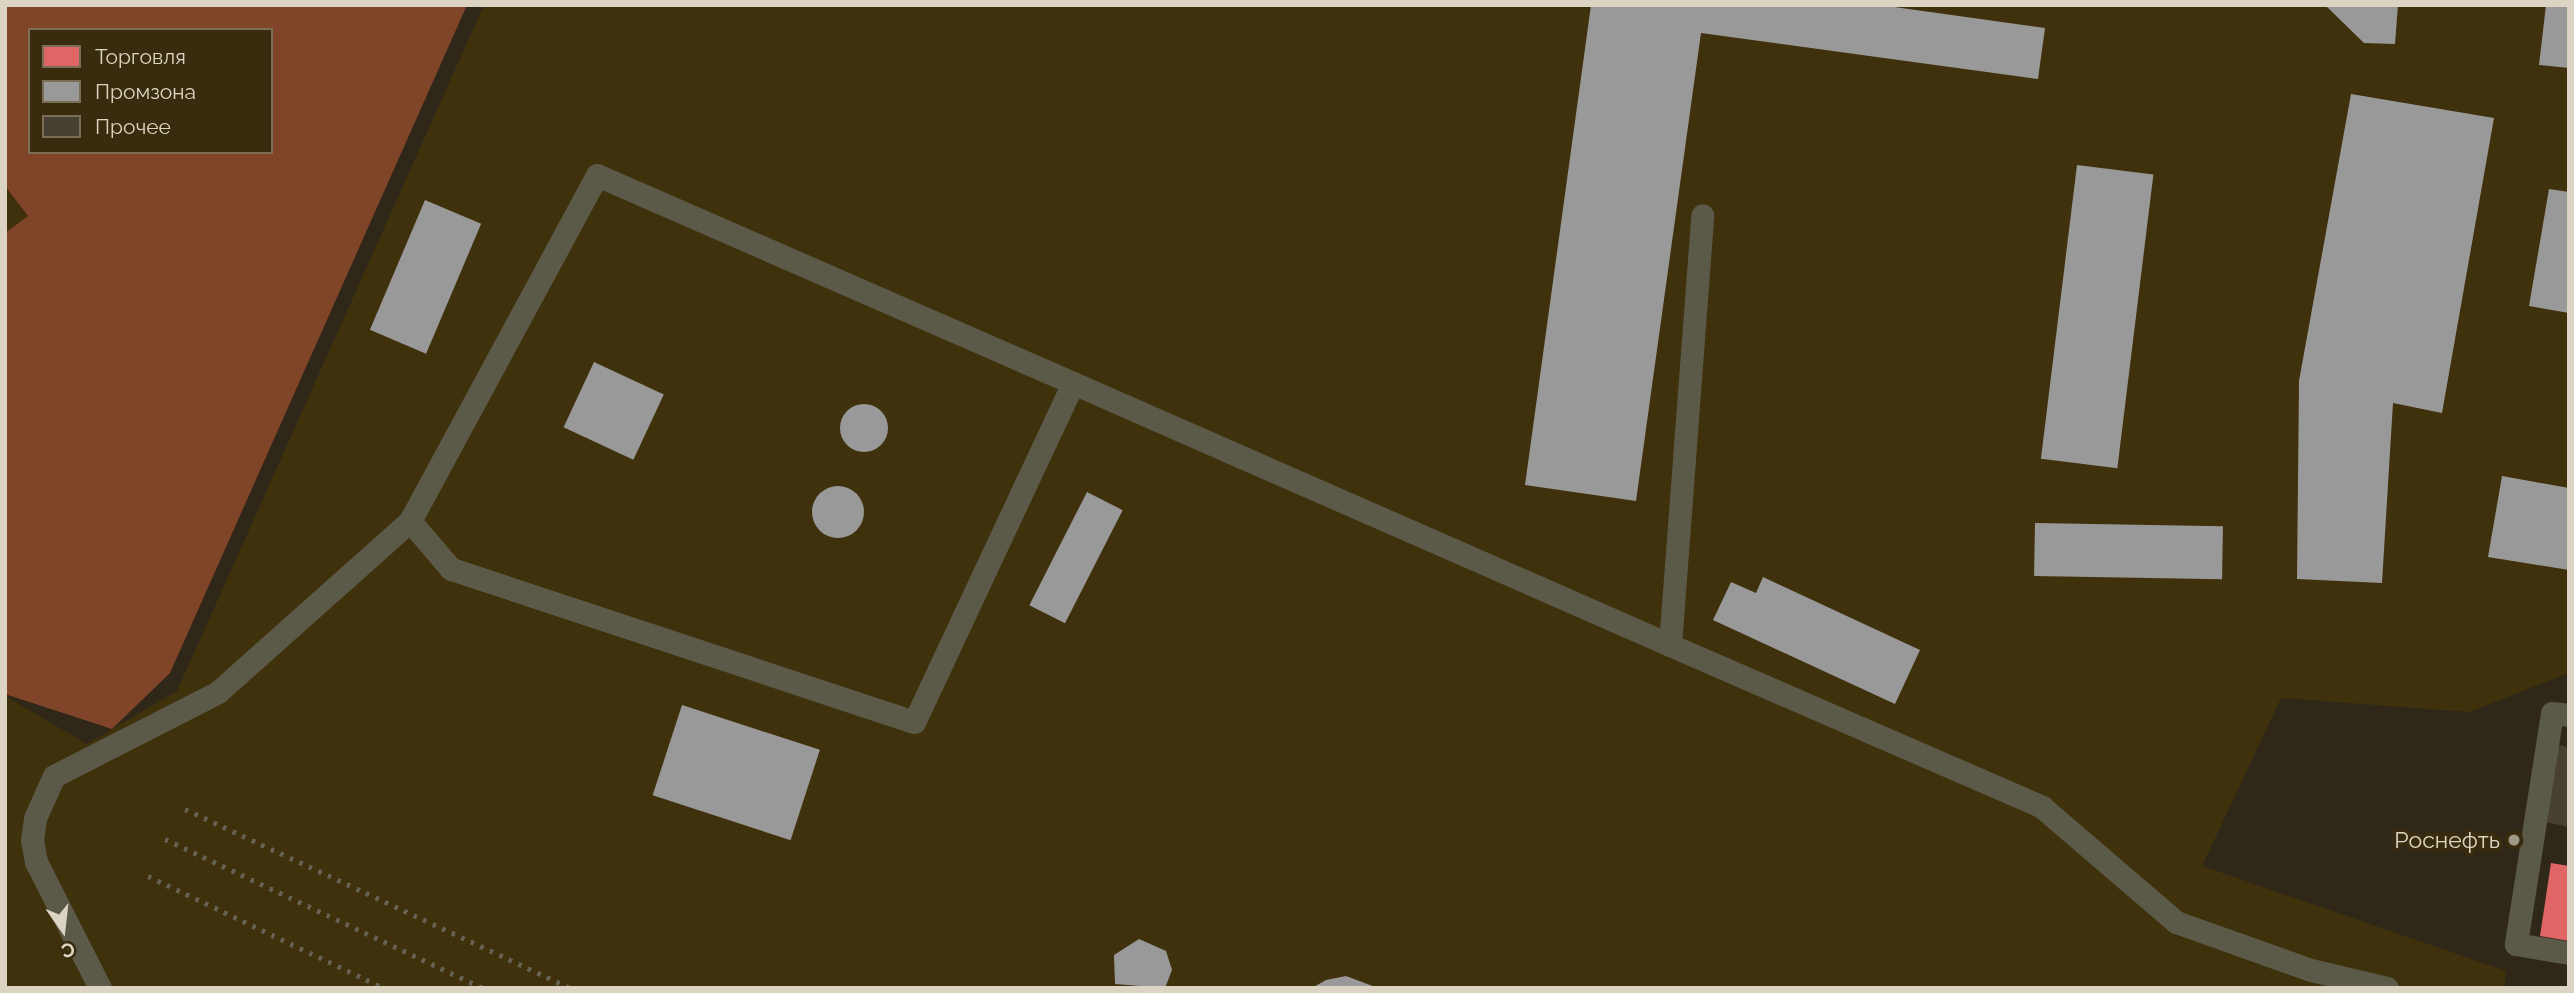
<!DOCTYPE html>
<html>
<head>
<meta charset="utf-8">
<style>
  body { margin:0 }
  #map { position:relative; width:2574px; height:993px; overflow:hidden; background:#2f2818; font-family:Raleway,sans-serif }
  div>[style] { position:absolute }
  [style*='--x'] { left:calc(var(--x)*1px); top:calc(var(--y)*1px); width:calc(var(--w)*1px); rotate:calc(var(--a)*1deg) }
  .built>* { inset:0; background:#40310d }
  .forest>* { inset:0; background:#804428 }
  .shops>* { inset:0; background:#e06666 }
  .industry>* { inset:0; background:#999; transform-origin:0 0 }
  .round { border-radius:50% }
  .building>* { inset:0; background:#494034 }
  .lane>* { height:23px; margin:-11.5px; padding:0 11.5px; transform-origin:11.5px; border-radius:11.5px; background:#5b5947 }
  .rail>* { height:5px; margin-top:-2.5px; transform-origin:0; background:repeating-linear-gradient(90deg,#656153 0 3.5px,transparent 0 10.5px) }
  .dots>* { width:19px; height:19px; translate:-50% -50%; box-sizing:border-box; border:4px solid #392c0e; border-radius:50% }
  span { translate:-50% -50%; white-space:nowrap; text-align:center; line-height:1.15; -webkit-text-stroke:7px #392c0e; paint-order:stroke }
  .poi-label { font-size:23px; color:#dcd4c3 }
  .right { translate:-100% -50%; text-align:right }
  .frame { position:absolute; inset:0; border:7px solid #dcd4c3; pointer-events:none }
  .legend { position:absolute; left:28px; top:28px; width:245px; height:126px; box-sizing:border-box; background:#392c0e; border:2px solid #7a6f56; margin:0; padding:9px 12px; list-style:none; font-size:21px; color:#dcd4c3 }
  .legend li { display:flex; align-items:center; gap:14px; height:35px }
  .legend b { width:35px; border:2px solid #7a6f56 }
  .north { position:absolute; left:28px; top:895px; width:70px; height:70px; -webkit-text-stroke:5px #392c0e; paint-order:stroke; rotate:166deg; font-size:19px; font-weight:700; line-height:28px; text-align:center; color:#dcd4c3 }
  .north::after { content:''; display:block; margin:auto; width:24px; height:32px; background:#dcd4c3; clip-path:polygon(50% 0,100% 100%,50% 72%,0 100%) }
</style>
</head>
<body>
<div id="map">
  <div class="built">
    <div style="clip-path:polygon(484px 5px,2569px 5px,2569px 673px,2469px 712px,2281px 698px,2202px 866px,2506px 971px,2504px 988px,5px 988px,5px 696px,87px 744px,177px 691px)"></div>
    <div style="clip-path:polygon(5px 186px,28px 216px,5px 233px)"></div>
  </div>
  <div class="forest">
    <div style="clip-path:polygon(evenodd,5px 5px,467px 5px,170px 673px,112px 729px,5px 694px,5px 233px,28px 216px,5px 186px,5px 5px,30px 30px,271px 30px,271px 152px,30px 152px,30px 30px)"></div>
  </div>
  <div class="shops">
    <div style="clip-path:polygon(2551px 863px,2569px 866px,2569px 941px,2540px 936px)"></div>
  </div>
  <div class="industry">
    <div style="clip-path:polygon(1591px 5px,1880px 5px,2045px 28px,2038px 79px,1701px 33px,1636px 501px,1525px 485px)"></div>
    <div style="clip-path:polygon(2325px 5px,2398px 5px,2395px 44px,2364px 43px)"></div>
    <div style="clip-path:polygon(2546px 5px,2569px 5px,2569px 68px,2539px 65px)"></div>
    <div style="clip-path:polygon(2351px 94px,2494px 118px,2442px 413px,2393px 403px,2382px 583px,2297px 579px,2299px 381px)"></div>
    <div style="left:2077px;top:165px;width:77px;height:296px;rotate:7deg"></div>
    <div style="clip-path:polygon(2549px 189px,2569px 192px,2569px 313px,2529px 306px)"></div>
    <div style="left:425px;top:200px;width:61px;height:141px;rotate:23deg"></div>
    <div style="left:594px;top:362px;width:77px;height:72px;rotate:25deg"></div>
    <div class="round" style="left:840px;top:404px;width:48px;height:48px"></div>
    <div style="clip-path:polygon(2502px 476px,2569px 488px,2569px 570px,2488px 557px)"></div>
    <div class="round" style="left:812px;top:486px;width:52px;height:52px"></div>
    <div style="left:1087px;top:492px;width:40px;height:127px;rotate:27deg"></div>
    <div style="left:2035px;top:523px;width:188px;height:53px;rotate:1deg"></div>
    <div style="clip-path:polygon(1763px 577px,1920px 650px,1895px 704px,1713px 620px,1731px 582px,1756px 593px)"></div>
    <div style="left:682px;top:705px;width:145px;height:95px;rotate:18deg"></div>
    <div style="clip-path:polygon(1139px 939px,1166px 951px,1172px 970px,1165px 988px,1115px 984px,1114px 955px)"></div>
    <div style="clip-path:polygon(1346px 976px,1378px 988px,1312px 988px,1326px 980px)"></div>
  </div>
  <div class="building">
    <div style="clip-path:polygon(2547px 743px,2569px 747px,2569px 827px,2531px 819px)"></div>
  </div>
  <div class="lane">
    <div style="--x:1073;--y:383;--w:374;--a:115.1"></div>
    <div style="--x:914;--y:722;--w:488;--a:-161.7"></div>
    <div style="--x:451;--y:569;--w:63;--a:-130.5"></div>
    <div style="--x:410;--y:521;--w:393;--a:-61.6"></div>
    <div style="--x:597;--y:175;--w:519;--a:23.6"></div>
    <div style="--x:1073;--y:383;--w:652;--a:23.69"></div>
    <div style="--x:1670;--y:645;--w:406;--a:23.5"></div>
    <div style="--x:2042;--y:807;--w:177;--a:40.6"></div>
    <div style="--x:2176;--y:922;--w:143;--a:19.6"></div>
    <div style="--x:2311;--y:970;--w:78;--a:13.3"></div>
    <div style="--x:1670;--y:645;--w:431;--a:-85.7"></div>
    <div style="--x:2569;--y:715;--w:17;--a:-173"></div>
    <div style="--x:2552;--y:713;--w:234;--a:98.9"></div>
    <div style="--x:2516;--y:944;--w:54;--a:9.6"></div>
    <div style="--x:100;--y:988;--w:141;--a:-116.9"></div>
    <div style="--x:36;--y:862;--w:22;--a:-100"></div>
    <div style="--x:32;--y:840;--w:22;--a:-82"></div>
    <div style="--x:35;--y:818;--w:46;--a:-65.7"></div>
    <div style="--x:54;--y:776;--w:184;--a:-27.1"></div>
    <div style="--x:218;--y:692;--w:257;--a:-41.7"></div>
  </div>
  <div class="rail">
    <div style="--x:185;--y:809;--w:425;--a:24.9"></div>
    <div style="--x:165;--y:839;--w:351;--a:25.1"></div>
    <div style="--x:148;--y:876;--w:261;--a:25.4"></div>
  </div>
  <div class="dots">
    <div style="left:2514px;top:840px;background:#9f9887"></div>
  </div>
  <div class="poi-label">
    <span class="right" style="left:2500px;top:840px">Роснефть</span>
  </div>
  <div class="frame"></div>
  <ul class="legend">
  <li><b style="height:19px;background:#e06666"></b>Торговля</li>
  <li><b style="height:19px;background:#999"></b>Промзона</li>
  <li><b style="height:19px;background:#494034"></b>Прочее</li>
  </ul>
  <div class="north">С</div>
</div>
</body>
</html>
